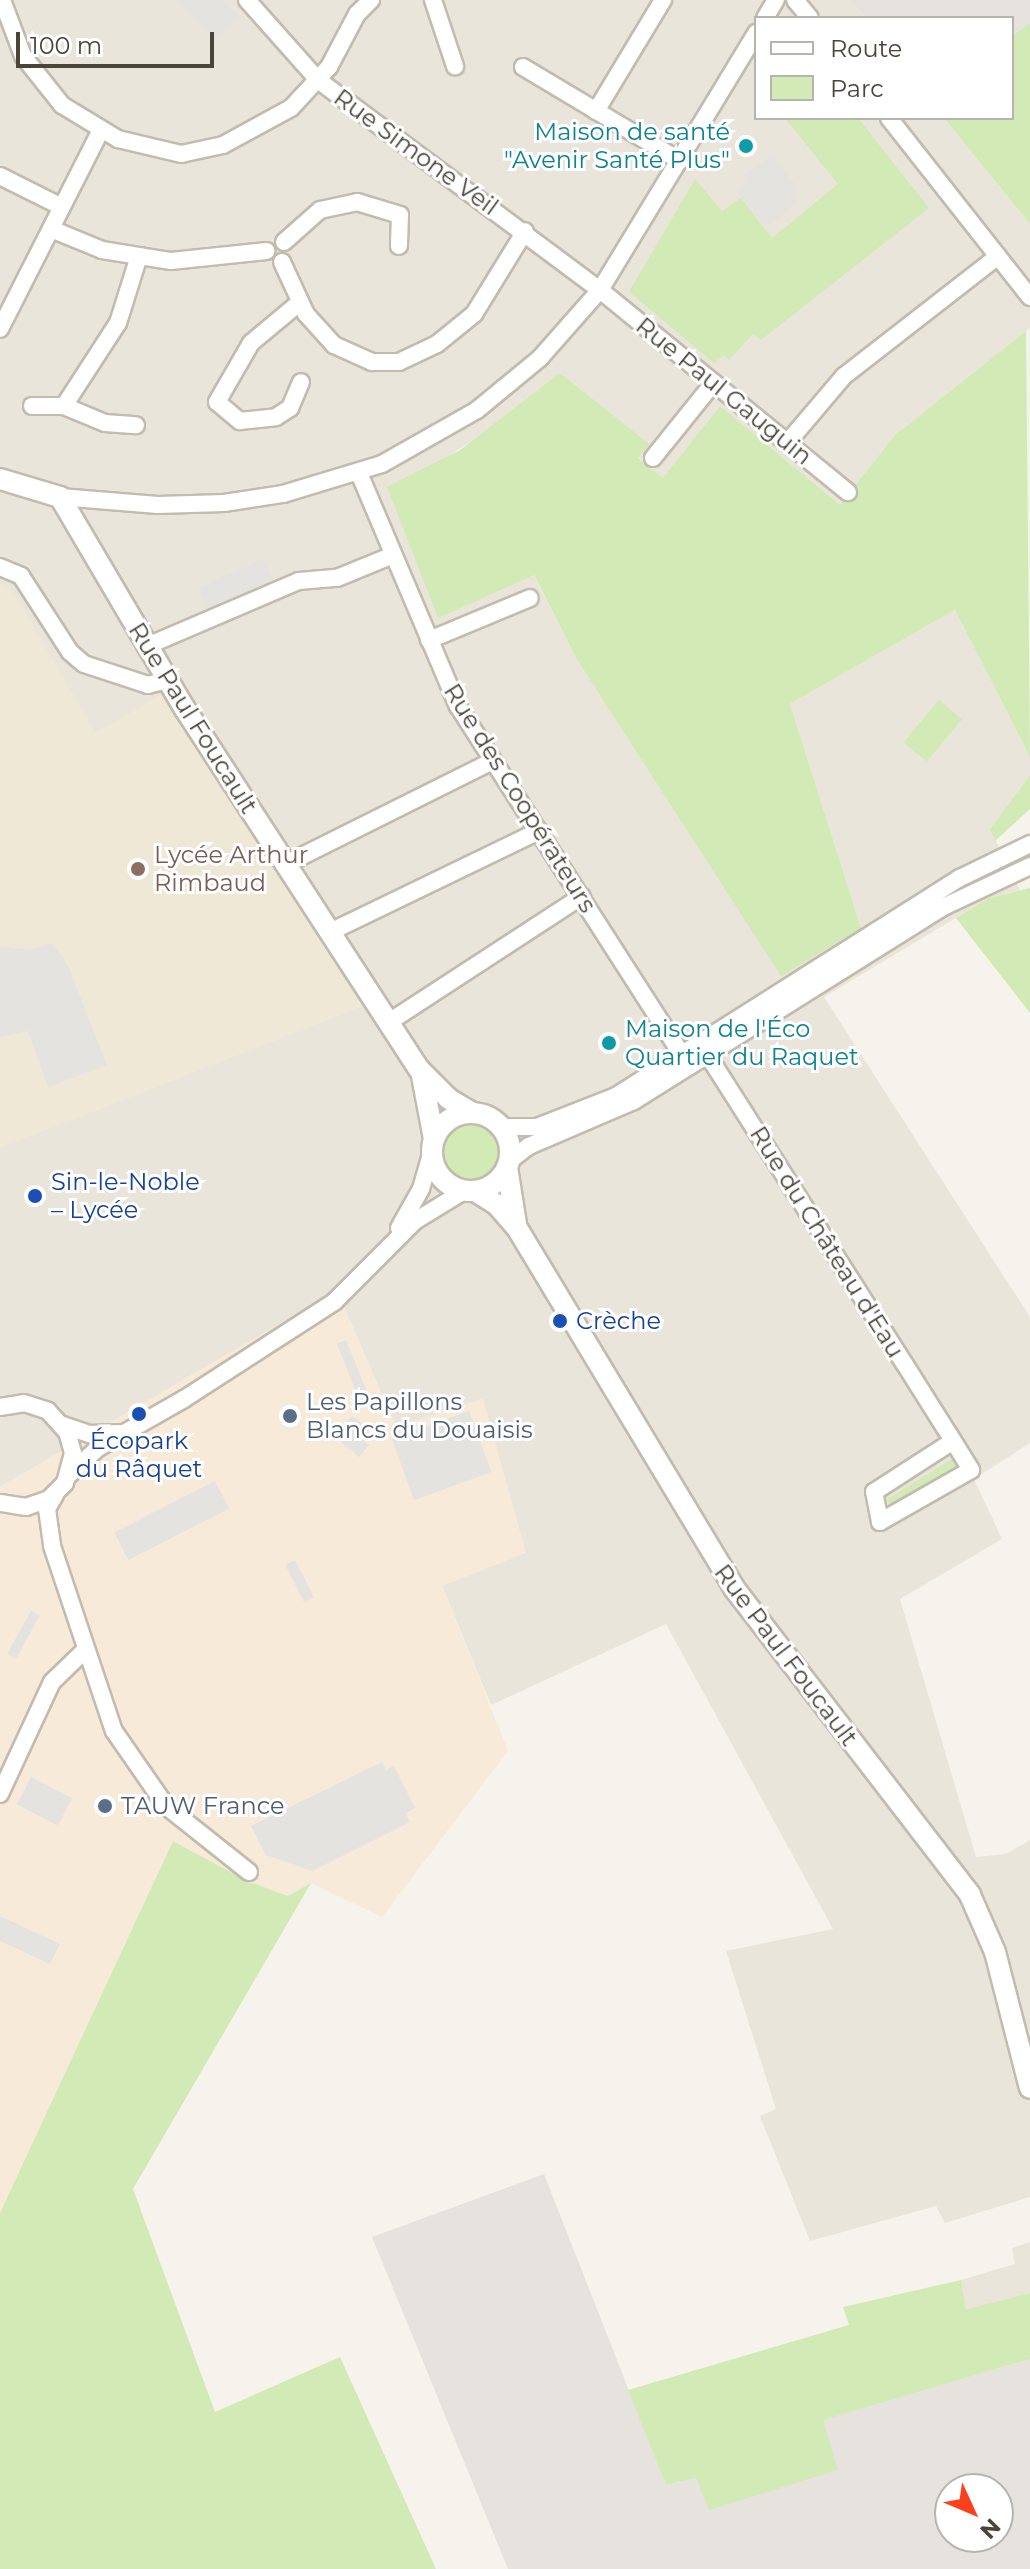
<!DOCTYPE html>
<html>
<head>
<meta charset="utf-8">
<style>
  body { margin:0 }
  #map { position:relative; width:1030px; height:2569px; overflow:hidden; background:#f6f3ec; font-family:Montserrat,sans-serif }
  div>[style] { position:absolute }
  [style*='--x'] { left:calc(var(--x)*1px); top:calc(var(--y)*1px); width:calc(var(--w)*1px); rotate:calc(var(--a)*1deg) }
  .residential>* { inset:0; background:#eae5da }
  .commercial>* { inset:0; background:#f7ead8 }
  .industrial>* { inset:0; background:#e6e2dd }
  .education>* { inset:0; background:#efe8d6 }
  .green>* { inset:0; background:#d2eab5; transform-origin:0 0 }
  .round { border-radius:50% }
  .parking>* { inset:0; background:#e5e3e0; transform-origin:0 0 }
  .roads { filter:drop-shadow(2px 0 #c2bbae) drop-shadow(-2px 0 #c2bbae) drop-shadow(0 2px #c2bbae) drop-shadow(0 -2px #c2bbae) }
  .minor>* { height:16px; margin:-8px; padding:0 8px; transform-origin:8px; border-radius:8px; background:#fff }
  .tertiary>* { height:20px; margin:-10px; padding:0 10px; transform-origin:10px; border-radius:10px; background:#fff }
  .tertiary>.ring { margin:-10px; padding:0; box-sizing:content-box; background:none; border:20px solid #fff; border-radius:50% }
  .dots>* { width:22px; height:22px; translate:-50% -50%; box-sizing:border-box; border:4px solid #fff; border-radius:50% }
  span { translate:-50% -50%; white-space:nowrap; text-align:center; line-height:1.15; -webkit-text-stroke:6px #fff; paint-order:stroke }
  .culture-label { font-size:24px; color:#0d838f }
  .right { translate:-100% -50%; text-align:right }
  .left { translate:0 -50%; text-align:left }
  .street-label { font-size:24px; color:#4b4439 }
  .education-label { font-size:24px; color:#785e54 }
  .transit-label { font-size:24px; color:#164399 }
  .service-label { font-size:24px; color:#4e5e75 }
  .legend { position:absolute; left:754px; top:16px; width:260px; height:104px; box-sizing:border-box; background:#fff; border:2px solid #b7b4b0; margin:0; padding:10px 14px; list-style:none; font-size:24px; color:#4b4439 }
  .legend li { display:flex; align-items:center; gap:16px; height:40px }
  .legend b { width:40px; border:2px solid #b7b4b0 }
  .north { position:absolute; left:934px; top:2473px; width:80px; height:80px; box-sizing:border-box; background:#fff; border:2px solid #b7b4b0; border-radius:50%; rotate:134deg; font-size:22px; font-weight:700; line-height:32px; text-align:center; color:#4b4439 }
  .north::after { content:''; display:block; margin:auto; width:28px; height:36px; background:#fc3f1d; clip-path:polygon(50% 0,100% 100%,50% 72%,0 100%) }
  .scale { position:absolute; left:16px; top:32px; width:198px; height:36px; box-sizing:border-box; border:4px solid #4b4439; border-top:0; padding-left:10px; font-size:24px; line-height:28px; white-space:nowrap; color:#4b4439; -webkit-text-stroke:6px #fff; paint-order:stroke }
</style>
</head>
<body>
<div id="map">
  <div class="residential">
    <div style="clip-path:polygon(0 0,851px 0,865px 18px,756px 18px,756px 118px,944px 118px,1030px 224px,1030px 328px,895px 435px,840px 506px,720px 406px,663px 479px,638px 457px,648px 444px,560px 373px,515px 411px,431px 468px,533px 574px,576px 658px,681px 818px,861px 928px,790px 704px,955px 610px,1030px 757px,1030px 775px,990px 829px,1020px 890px,989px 898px,824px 997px,1030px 1317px,1030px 1443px,974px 1479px,1002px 1539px,900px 1599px,976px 1857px,1006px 1854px,1030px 1840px,1030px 2197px,945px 2223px,936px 2206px,810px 2241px,760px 2116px,776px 2109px,726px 1951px,833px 1929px,666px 1624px,491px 1705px,442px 1586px,483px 1399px,396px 1427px,337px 1291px,0 1487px)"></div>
    <div style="clip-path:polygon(1030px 2242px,1030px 2293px,966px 2309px,961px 2280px,1015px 2264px,1012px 2248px)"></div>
  </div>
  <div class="commercial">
    <div style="clip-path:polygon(337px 1290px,396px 1427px,483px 1399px,526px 1553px,442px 1586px,508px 1751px,382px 1917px,311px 1883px,288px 1896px,247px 1881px,173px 1841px,0 2213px,0 1487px)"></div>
  </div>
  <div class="industrial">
    <div style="clip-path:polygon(851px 0,1030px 0,1030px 23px,1012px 36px,1012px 18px,865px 18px)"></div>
    <div style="clip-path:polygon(evenodd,544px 2174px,666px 2485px,696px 2478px,822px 2420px,1030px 2359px,1030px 2569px,508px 2569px,372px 2237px,544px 2174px,950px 2489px,998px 2489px,998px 2537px,950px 2537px,950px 2489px)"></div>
  </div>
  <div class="education">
    <div style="clip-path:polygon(0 583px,11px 589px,96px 733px,161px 695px,366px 1005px,0 1148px)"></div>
  </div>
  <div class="green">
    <div style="clip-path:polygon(1030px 23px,1030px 224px,944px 118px,1012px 118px,1012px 36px)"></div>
    <div style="clip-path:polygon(785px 118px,858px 118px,929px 208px,761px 340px,753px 334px,729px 360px,724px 355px,714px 363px,629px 292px,695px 179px,722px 211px,741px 198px,772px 238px,838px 184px)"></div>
    <div style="clip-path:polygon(1026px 331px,1030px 757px,955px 610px,790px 704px,861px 928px,781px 976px,576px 658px,534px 575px,438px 618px,387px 487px,460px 450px,560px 373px,649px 444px,638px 458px,663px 478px,720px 406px,840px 505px,895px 435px)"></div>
    <div style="left:939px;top:700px;width:30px;height:55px;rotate:40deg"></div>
    <div style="clip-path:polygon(1030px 775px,1030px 809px,995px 841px,990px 829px)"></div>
    <div style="clip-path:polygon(1030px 888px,1030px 1013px,956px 918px,989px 898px)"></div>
    <div class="round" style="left:440px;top:1122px;width:60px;height:60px"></div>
    <div style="left:952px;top:1459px;width:15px;height:77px;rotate:58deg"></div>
    <div style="clip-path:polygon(173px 1841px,247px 1881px,288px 1896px,311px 1883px,133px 2189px,215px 2412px,340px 2357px,436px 2569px,0 2569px,0 2213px)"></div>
    <div style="clip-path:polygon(961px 2280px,966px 2309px,1030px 2293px,1030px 2359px,823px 2420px,838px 2470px,709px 2510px,696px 2478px,666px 2485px,628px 2390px,849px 2325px,843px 2307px)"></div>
  </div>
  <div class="parking">
    <div style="clip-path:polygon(175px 0,222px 0,239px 16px,215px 40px)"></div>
    <div style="clip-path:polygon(772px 154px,799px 189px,792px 196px,797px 203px,766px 228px,736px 190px,746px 182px,744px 176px)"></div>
    <div style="left:263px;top:559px;width:30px;height:70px;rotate:66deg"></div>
    <div style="clip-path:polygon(52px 943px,69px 968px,107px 1065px,48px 1087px,28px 1031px,0 1037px,0 946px,28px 950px)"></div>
    <div style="left:346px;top:1340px;width:57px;height:10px;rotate:68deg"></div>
    <div style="left:469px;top:1411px;width:65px;height:82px;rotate:70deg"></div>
    <div style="clip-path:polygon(352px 1416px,369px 1429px,361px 1438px,369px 1445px,359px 1457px,335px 1437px)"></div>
    <div style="left:215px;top:1481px;width:31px;height:113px;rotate:63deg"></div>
    <div style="left:295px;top:1560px;width:42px;height:11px;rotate:63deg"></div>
    <div style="left:31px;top:1611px;width:10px;height:49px;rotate:29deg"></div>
    <div style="clip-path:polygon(382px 1762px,386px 1770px,394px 1766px,415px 1808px,406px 1813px,410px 1822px,312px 1871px,266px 1855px,251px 1826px)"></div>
    <div style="left:31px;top:1777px;width:46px;height:31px;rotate:27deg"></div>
    <div style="clip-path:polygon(0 1916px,60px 1944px,50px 1964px,0 1941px)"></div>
  </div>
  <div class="roads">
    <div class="minor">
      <div style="--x:2;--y:0;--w:60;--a:69.4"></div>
      <div style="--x:23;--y:56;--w:63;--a:51.5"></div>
      <div style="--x:62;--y:105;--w:66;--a:31.3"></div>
      <div style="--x:118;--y:139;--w:65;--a:13.4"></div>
      <div style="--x:181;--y:154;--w:43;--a:-12.1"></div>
      <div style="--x:223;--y:145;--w:77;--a:-28.6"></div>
      <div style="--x:291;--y:108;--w:56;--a:-47.2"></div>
      <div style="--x:329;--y:67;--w:60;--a:-62.2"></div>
      <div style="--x:357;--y:14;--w:20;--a:-45"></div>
      <div style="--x:247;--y:0;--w:107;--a:48.4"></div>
      <div style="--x:318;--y:80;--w:352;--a:36.7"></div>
      <div style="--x:600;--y:290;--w:320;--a:39.2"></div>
      <div style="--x:433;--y:0;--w:70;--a:71.6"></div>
      <div style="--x:795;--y:0;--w:23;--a:50"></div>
      <div style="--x:765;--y:18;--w:21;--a:-59"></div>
      <div style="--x:523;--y:67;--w:183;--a:30.9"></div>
      <div style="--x:596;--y:111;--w:130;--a:-58.9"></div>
      <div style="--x:889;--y:118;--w:228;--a:51.8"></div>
      <div style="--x:0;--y:176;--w:69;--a:26.6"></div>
      <div style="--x:51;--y:229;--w:55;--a:22.4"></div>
      <div style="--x:102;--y:250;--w:70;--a:9.1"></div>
      <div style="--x:171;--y:261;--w:96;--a:-6"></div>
      <div style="--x:284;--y:242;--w:48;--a:-41.6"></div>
      <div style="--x:320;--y:210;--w:38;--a:-12"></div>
      <div style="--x:357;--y:202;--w:45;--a:16.8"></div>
      <div style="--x:400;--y:215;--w:31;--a:92"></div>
      <div style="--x:282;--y:262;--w:57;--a:65.2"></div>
      <div style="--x:306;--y:314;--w:42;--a:47.9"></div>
      <div style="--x:334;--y:345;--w:42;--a:24.1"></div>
      <div style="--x:372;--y:362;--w:27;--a:0"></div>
      <div style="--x:399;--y:362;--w:42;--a:-25.3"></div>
      <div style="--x:437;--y:344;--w:48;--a:-39"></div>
      <div style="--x:474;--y:314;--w:97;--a:-58.4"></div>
      <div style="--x:299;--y:303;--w:62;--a:140.2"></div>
      <div style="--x:251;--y:343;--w:68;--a:120"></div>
      <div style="--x:217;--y:402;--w:30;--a:40"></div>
      <div style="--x:240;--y:421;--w:36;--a:-6"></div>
      <div style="--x:276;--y:417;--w:17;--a:-33"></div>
      <div style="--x:290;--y:408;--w:28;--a:-67"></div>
      <div style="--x:0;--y:329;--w:221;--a:-63.1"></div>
      <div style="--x:32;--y:406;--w:32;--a:0"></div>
      <div style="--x:64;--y:406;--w:44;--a:22.5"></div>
      <div style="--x:105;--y:423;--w:31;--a:4"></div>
      <div style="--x:64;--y:406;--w:99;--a:-57"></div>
      <div style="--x:118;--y:323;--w:70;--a:-72.6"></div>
      <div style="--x:788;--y:442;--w:87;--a:-49.7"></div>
      <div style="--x:844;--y:376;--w:195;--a:-37.9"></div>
      <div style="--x:653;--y:458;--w:97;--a:-51.2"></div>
      <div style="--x:359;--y:473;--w:253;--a:67"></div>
      <div style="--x:458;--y:706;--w:428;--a:57.3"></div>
      <div style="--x:60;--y:497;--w:98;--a:4.7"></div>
      <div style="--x:158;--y:505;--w:66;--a:-1.7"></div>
      <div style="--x:224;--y:503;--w:60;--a:-8.7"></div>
      <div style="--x:283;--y:494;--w:103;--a:-16.9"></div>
      <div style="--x:382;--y:464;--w:109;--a:-29.6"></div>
      <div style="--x:477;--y:410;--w:82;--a:-39.5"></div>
      <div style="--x:540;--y:358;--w:91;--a:-48.6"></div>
      <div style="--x:600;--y:290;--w:301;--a:-58.7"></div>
      <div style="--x:0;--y:567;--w:23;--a:23"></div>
      <div style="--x:21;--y:576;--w:90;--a:57.2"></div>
      <div style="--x:70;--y:652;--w:18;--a:41"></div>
      <div style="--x:84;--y:664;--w:67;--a:18.2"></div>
      <div style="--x:148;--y:685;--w:20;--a:-15"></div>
      <div style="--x:429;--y:640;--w:109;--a:-22.6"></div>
      <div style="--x:147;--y:646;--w:165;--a:-23.2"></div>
      <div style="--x:299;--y:581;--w:38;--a:-5"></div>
      <div style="--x:337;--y:578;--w:61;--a:-22.3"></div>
      <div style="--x:286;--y:864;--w:231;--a:-26.5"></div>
      <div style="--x:330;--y:932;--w:232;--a:-25.8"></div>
      <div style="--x:389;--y:1022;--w:230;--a:-33.1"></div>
      <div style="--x:700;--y:1043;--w:379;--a:57.5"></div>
      <div style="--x:904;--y:1363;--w:86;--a:57.8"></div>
      <div style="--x:950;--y:1436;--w:40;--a:58"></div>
      <div style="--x:971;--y:1470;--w:105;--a:150.3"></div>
      <div style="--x:880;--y:1522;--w:31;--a:-101"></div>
      <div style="--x:874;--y:1492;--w:94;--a:-32.8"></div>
      <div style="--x:500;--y:1127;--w:37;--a:0"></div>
      <div style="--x:537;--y:1127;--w:85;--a:-21.4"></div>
      <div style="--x:616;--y:1096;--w:407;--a:-32.4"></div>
      <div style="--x:960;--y:878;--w:78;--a:-25.9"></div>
      <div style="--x:509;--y:1161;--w:25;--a:-37"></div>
      <div style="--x:529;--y:1146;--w:114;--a:-23.2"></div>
      <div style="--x:634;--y:1101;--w:365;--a:-32.1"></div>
      <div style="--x:943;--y:907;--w:96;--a:-25.2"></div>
      <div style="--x:399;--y:1228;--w:45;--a:-60.6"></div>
      <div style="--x:421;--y:1189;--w:37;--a:-74"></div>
      <div style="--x:0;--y:1407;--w:24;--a:-9"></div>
      <div style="--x:24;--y:1403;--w:25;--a:18"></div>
      <div style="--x:48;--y:1411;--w:28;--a:48"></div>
      <div style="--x:67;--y:1432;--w:22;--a:74"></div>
      <div style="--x:73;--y:1453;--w:31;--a:105"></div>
      <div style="--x:65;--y:1483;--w:23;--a:135"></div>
      <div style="--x:49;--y:1499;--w:24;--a:161"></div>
      <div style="--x:26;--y:1507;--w:26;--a:-171"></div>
      <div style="--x:63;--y:1425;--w:28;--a:19"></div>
      <div style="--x:89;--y:1434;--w:31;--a:-2"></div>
      <div style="--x:69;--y:1475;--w:40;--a:-43"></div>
      <div style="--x:98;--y:1448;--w:99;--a:-29.7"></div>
      <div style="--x:184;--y:1399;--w:179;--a:-32.9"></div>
      <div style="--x:334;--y:1302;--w:115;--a:-45"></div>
      <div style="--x:415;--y:1221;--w:57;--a:-31.5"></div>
      <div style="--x:55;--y:1495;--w:16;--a:120"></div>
      <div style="--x:47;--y:1509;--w:37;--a:82"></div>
      <div style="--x:52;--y:1546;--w:195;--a:71.5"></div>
      <div style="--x:114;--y:1731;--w:91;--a:55.3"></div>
      <div style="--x:166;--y:1806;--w:106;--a:38.5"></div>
      <div style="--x:0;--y:1794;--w:123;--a:-65.1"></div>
      <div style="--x:52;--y:1682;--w:46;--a:-44.1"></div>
    </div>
    <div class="tertiary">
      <div style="--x:0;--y:479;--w:63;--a:16.7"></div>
      <div style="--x:60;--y:497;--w:246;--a:59.5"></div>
      <div style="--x:185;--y:709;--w:429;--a:57"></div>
      <div style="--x:419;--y:1069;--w:42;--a:45"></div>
      <div style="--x:449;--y:1099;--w:27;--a:31"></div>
      <div style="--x:422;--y:1076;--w:64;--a:79.2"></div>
      <div class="ring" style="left:432px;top:1113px;width:58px;height:58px"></div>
      <div style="--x:507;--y:1167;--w:58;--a:81"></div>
      <div style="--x:475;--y:1191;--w:26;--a:32"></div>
      <div style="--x:497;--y:1205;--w:30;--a:49"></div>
      <div style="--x:517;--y:1228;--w:420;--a:58.9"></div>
      <div style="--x:734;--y:1588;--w:387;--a:52.4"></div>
      <div style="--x:970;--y:1895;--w:62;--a:66.3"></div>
      <div style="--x:995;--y:1952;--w:140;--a:75.6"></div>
    </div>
  </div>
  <div class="dots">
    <div style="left:746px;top:146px;background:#0f9aa8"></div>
    <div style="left:138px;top:869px;background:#8d6e63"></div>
    <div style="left:609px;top:1043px;background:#0f9aa8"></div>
    <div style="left:35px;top:1196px;background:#1a4fb4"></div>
    <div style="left:560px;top:1321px;background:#1a4fb4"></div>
    <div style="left:139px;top:1414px;background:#1a4fb4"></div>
    <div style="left:290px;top:1416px;background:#5c6f8a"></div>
    <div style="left:105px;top:1806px;background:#5c6f8a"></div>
  </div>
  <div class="culture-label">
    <span class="right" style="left:730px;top:146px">Maison de santé<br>"Avenir Santé Plus"</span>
    <span class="left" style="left:625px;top:1043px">Maison de l'Éco<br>Quartier du Raquet</span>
  </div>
  <div class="street-label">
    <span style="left:416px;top:152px;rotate:36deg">Rue Simone Veil</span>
    <span style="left:724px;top:391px;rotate:39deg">Rue Paul Gauguin</span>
    <span style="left:193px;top:718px;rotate:58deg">Rue Paul Foucault</span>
    <span style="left:520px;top:798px;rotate:58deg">Rue des Coopérateurs</span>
    <span style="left:827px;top:1242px;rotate:58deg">Rue du Château d'Eau</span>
    <span style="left:786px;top:1655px;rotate:53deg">Rue Paul Foucault</span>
  </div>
  <div class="education-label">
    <span class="left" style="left:154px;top:869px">Lycée Arthur<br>Rimbaud</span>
  </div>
  <div class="transit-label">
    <span class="left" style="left:51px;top:1196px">Sin-le-Noble<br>– Lycée</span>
    <span class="left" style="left:576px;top:1321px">Crèche</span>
    <span style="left:139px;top:1455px">Écopark<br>du Râquet</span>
  </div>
  <div class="service-label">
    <span class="left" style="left:306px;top:1416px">Les Papillons<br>Blancs du Douaisis</span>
    <span class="left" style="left:121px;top:1806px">TAUW France</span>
  </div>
  <ul class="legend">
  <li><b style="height:10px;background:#fff"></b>Route</li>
  <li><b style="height:22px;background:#d2eab5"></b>Parc</li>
  </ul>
  <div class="north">N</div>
  <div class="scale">100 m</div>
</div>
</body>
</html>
